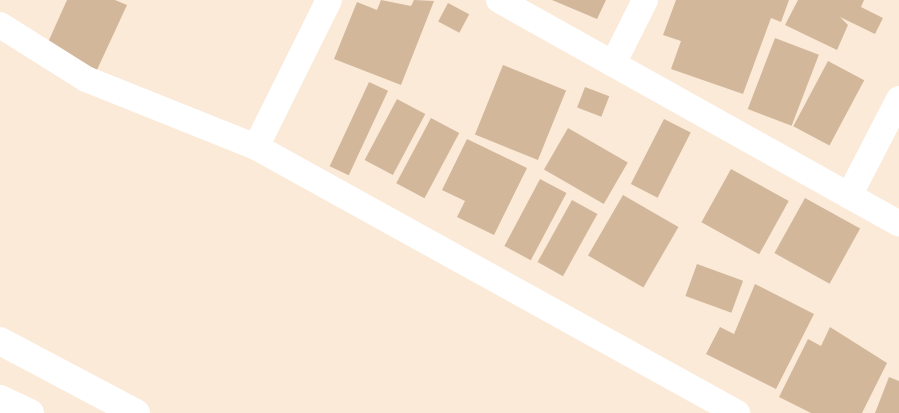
<!DOCTYPE html>
<html>
<head>
<meta charset="utf-8">
<style>
  body { margin:0 }
  #map { position:relative; width:899px; height:413px; overflow:hidden; background:#fbead8; font-family:"Noto Sans",sans-serif }
  div>[style] { position:absolute }
  [style*='--x'] { left:calc(var(--x)*1px); top:calc(var(--y)*1px); width:calc(var(--w)*1px); rotate:calc(var(--a)*1deg) }
  .building>* { inset:0; background:#d2b79a; transform-origin:0 0 }
  .minor>* { height:26px; margin:-13px; padding:0 13px; transform-origin:13px; border-radius:13px; background:#fff }
  .major>* { height:28px; margin:-14px; padding:0 14px; transform-origin:14px; border-radius:14px; background:#fff }
  span { translate:-50% -50%; white-space:nowrap; text-align:center; line-height:1.15; -webkit-text-stroke:4.5px #fbead8; paint-order:stroke }
</style>
</head>
<body>
<div id="map">
  <div class="building">
    <div style="clip-path:polygon(67px 0,115px 0,127px 5px,96px 72px,45px 49px)"></div>
    <div style="clip-path:polygon(381px 0,411px 6px,414px 0,434px 1px,401px 85px,334px 59px,357px 2px,377px 10px)"></div>
    <div style="clip-path:polygon(552px 0,606px 0,597px 19px)"></div>
    <div style="clip-path:polygon(676px 0,789px 0,781px 22px,771px 18px,743px 94px,671px 69px,681px 41px,663px 35px)"></div>
    <div style="clip-path:polygon(798px 0,864px 0,861px 7px,883px 18px,875px 34px,840px 17px,848px 25px,837px 50px,785px 25px)"></div>
    <div style="left:448px;top:3px;width:24px;height:21px;rotate:28deg"></div>
    <div style="left:775px;top:38px;width:47px;height:76px;rotate:21deg"></div>
    <div style="left:828px;top:61px;width:41px;height:74px;rotate:28deg"></div>
    <div style="left:503px;top:65px;width:68px;height:75px;rotate:22deg"></div>
    <div style="left:369px;top:82px;width:21px;height:93px;rotate:25deg"></div>
    <div style="left:585px;top:87px;width:26px;height:22px;rotate:21deg"></div>
    <div style="left:397px;top:99px;width:32px;height:69px;rotate:28deg"></div>
    <div style="left:431px;top:118px;width:32px;height:74px;rotate:28deg"></div>
    <div style="left:664px;top:119px;width:30px;height:73px;rotate:27deg"></div>
    <div style="left:568px;top:128px;width:69px;height:48px;rotate:30deg"></div>
    <div style="clip-path:polygon(467px 139px,527px 168px,494px 235px,457px 217px,465px 201px,442px 190px)"></div>
    <div style="left:731px;top:169px;width:66px;height:61px;rotate:29deg"></div>
    <div style="left:540px;top:179px;width:30px;height:76px;rotate:28deg"></div>
    <div style="left:623px;top:195px;width:64px;height:70px;rotate:30deg"></div>
    <div style="left:805px;top:198px;width:63px;height:63px;rotate:29deg"></div>
    <div style="left:572px;top:200px;width:29px;height:71px;rotate:29deg"></div>
    <div style="left:697px;top:264px;width:49px;height:34px;rotate:20deg"></div>
    <div style="clip-path:polygon(755px 284px,814px 314px,776px 389px,706px 354px,720px 327px,734px 334px)"></div>
    <div style="clip-path:polygon(830px 327px,887px 363px,862px 413px,811px 413px,779px 397px,808px 339px,821px 346px)"></div>
    <div style="clip-path:polygon(889px 377px,899px 381px,899px 413px,875px 413px)"></div>
  </div>
  <div class="minor">
    <div style="--x:499;--y:0;--w:458;--a:29.2"></div>
    <div style="--x:0;--y:25;--w:102;--a:32.1"></div>
    <div style="--x:86;--y:79;--w:183;--a:21.8"></div>
    <div style="--x:256;--y:147;--w:550;--a:28.94"></div>
    <div style="--x:613;--y:64;--w:72;--a:-63.4"></div>
    <div style="--x:256;--y:147;--w:164;--a:-63.6"></div>
    <div style="--x:849;--y:196;--w:109;--a:-62.7"></div>
  </div>
  <div class="major">
    <div style="--x:0;--y:341;--w:154;--a:27.9"></div>
    <div style="--x:0;--y:399;--w:33;--a:25"></div>
  </div>
</div>
</body>
</html>
